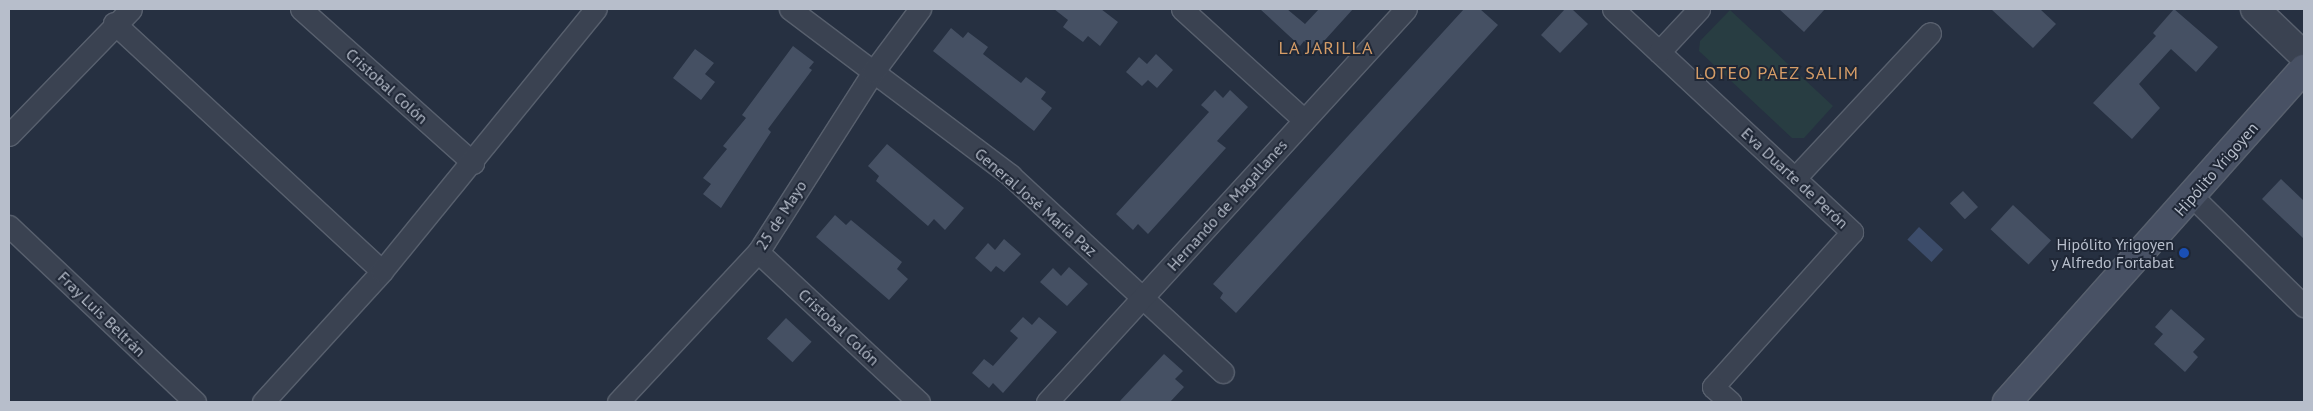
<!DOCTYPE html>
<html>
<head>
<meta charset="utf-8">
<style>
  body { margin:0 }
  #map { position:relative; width:2313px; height:411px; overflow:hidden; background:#263041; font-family:"PT Sans",sans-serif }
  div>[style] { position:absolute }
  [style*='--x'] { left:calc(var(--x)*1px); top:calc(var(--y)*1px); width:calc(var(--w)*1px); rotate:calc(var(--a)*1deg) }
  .green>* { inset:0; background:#283d42 }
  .water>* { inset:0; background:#3c4c6a; transform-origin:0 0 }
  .building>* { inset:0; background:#455063; transform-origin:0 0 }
  .roads { filter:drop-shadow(1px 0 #58606e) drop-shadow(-1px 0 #58606e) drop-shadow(0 1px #58606e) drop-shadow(0 -1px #58606e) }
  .minor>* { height:21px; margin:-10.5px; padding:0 10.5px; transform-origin:10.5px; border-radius:10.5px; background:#3a4251 }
  .tertiary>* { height:28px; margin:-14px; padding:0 14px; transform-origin:14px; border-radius:14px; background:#3a4251 }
  .secondary>* { height:28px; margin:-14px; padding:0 14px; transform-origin:14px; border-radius:14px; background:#485164 }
  .dots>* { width:14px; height:14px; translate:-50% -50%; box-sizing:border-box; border:2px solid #1f2736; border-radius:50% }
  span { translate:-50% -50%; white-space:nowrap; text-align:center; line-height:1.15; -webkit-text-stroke:4px #1f2736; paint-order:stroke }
  .street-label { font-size:16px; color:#b7becb }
  .poi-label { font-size:16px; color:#b7becb }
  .right { translate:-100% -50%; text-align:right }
  .neighbourhood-label { font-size:18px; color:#d69d67; letter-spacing:1px }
  .frame { position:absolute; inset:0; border:10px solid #b7becb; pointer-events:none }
</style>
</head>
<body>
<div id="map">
  <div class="green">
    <div style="clip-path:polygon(1730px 10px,1833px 106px,1804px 138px,1792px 138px,1699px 51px,1700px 41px)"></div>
  </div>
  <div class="water">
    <div style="left:1919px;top:227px;width:33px;height:17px;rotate:43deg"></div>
  </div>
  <div class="building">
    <div style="clip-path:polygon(1054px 9px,1101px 9px,1118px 22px,1100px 46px,1088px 36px,1083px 42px,1063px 27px,1068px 20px)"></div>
    <div style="clip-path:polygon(1260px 9px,1287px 9px,1305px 24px,1319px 9px,1353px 9px,1315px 51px,1304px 41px,1300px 46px)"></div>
    <div style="clip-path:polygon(1464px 9px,1480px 9px,1498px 25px,1236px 313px,1220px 298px,1223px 293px,1213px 284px)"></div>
    <div style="clip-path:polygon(1565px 9px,1572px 9px,1588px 24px,1560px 53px,1541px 35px)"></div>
    <div style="clip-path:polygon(1779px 9px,1825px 9px,1804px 32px)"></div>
    <div style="clip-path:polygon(1991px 9px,2040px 9px,2056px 24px,2033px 48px)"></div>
    <div style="clip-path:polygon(2174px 9px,2218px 47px,2196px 72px,2171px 49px,2139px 84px,2160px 108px,2132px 139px,2093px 103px,2156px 36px,2153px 33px)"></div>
    <div style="clip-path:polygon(951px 28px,963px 38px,968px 32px,988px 47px,983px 54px,1021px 83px,1026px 77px,1046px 92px,1041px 99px,1052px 108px,1034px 131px,933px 51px)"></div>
    <div style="clip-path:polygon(793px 46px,814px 62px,809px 68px,812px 70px,768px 129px,771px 132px,721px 208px,703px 194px,711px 184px,703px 178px,727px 149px,723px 146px,746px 118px,742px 115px)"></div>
    <div style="clip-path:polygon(695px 49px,714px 63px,705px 74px,715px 82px,701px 100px,673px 78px)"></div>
    <div style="clip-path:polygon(1156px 54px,1173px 70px,1157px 88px,1148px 80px,1142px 86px,1126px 72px,1139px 57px,1147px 64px)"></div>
    <div style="clip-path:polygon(1215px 90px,1223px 98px,1230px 90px,1248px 107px,1217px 141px,1226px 148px,1148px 234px,1138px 224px,1133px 230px,1116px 214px,1209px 112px,1201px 105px)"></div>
    <div style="clip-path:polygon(887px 144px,964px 208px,945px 230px,934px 219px,928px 226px,876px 181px,879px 176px,868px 166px)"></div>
    <div style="clip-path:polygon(2281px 179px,2304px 201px,2304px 239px,2262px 199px)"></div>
    <div style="left:1963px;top:191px;width:22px;height:18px;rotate:47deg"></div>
    <div style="left:2013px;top:205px;width:52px;height:33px;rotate:43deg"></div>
    <div style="clip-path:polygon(835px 215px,846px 225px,851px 220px,902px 262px,897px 269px,908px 279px,889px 300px,816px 237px)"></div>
    <div style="clip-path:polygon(1004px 239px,1021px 254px,1004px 272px,996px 266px,991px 272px,975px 258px,988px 243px,995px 250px)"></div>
    <div style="clip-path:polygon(1069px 267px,1088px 284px,1067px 306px,1040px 282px,1053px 268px,1061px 276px)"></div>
    <div style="clip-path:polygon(2171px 309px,2205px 339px,2193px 352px,2198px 357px,2185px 372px,2154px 344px,2163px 334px,2155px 327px)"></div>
    <div style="clip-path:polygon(1023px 317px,1032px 325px,1039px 317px,1057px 332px,1003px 393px,993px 383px,989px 388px,972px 373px,984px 359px,993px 366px,1018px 338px,1010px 331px)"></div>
    <div style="left:786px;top:318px;width:35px;height:28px;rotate:43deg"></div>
    <div style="clip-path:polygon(1164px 354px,1183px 371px,1175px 379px,1184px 387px,1170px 402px,1119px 402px)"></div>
  </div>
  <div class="roads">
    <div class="minor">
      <div style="--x:301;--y:9;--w:231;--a:41.8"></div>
      <div style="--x:790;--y:9;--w:276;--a:37"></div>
      <div style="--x:1010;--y:175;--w:290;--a:42.8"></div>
      <div style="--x:1182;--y:9;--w:165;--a:42.3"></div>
      <div style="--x:1613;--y:9;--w:327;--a:43"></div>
      <div style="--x:1852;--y:232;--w:208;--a:131.9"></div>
      <div style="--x:1713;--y:387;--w:23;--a:41"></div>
      <div style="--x:114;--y:23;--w:365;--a:42.8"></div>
      <div style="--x:1659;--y:52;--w:59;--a:-47.1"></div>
      <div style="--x:9;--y:135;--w:175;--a:-45.9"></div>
      <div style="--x:1795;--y:178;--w:198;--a:-47"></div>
      <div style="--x:2193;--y:197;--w:156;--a:44.5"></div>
      <div style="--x:9;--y:226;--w:256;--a:43.4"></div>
      <div style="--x:758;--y:252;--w:220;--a:43"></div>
      <div style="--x:263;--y:402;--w:177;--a:-47.7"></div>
      <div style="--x:382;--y:271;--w:338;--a:-50.8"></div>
      <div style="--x:618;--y:402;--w:205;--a:-47"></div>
      <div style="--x:758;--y:252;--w:214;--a:-57.4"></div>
      <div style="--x:873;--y:72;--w:79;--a:-53.3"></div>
      <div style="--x:1047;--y:402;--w:532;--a:-47.59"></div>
    </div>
    <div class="tertiary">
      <div style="--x:2255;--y:9;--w:68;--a:43.8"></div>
    </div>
    <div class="secondary">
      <div style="--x:2007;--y:402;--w:446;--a:-48.3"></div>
    </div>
  </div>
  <div class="dots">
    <div style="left:2184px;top:253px;background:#1a4fb4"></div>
  </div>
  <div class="street-label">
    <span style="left:387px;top:86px;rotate:42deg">Cristobal Colón</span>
    <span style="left:2216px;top:169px;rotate:-49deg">Hipólito Yrigoyen</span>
    <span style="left:1795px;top:178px;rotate:43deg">Eva Duarte de Perón</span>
    <span style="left:1036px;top:202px;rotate:41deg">General José María Paz</span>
    <span style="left:1227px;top:205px;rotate:-48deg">Hernando de Magallanes</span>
    <span style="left:781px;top:215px;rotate:-57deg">25 de Mayo</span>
    <span style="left:102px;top:314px;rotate:44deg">Fray Luis Beltrán</span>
    <span style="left:839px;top:327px;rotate:43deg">Cristobal Colón</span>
  </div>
  <div class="poi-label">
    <span class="right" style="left:2174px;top:253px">Hipólito Yrigoyen<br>y Alfredo Fortabat</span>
  </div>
  <div class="neighbourhood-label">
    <span style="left:1326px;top:48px">LA JARILLA</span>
    <span style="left:1777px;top:73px">LOTEO PAEZ SALIM</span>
  </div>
  <div class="frame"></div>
</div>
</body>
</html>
